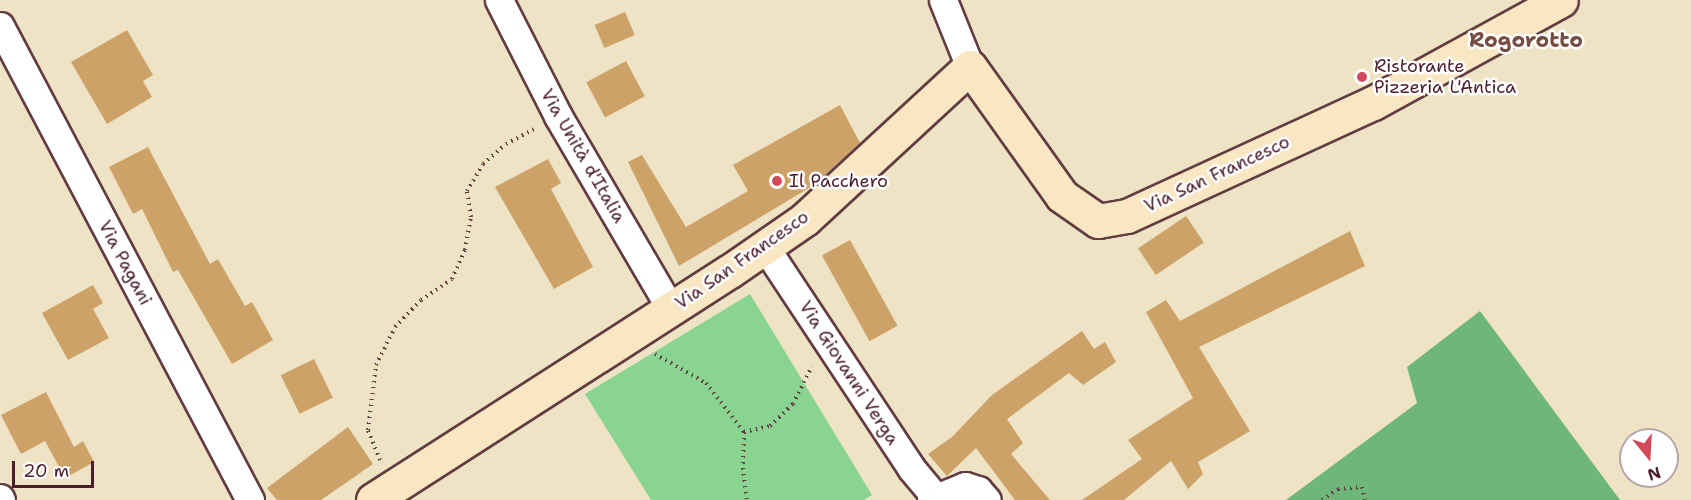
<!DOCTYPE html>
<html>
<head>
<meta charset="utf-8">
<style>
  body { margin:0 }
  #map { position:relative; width:1691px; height:500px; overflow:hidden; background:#efe3c5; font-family:"Shantell Sans",sans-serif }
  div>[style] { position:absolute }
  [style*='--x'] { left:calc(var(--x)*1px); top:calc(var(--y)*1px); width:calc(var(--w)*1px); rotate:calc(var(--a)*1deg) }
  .green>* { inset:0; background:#8ad491 }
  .forest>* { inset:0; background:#6fb67b }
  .building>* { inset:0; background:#cda269; transform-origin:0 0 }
  .path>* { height:4px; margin-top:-2px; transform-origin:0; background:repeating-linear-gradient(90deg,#633c42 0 1.5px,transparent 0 6px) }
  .roads { filter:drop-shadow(2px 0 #633c42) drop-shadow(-2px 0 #633c42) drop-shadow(0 2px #633c42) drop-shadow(0 -2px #633c42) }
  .street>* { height:27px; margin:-13.5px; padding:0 13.5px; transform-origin:13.5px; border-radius:13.5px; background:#fff }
  .secondary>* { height:33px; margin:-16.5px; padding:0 16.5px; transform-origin:16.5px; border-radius:16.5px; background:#f9e7c3 }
  .dots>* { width:16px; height:16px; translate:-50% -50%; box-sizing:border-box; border:3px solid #fff; border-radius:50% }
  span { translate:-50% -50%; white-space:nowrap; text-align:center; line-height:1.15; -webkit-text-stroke:5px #fff; paint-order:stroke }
  .poi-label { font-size:18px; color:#4a1f2b }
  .left { translate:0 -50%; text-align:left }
  .street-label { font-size:18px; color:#4a1f2b }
  .quarter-label { font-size:21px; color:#784d41; font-weight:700 }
  .north { position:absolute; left:1619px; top:428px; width:60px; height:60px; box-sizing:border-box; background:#fff; border:2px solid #b7a5aa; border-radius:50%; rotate:162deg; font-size:16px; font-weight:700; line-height:24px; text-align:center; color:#4a1f2b }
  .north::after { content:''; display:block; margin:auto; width:21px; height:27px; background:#d1495b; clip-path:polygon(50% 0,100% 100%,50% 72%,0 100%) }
  .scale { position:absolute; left:12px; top:461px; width:82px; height:27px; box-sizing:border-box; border:3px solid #4a1f2b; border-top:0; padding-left:8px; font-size:18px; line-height:21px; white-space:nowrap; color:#4a1f2b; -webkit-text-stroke:4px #fff; paint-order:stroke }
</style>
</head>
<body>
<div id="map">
  <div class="green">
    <div style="clip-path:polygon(750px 294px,872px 495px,864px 500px,651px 500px,585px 394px)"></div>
  </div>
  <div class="forest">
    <div style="clip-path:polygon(1480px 311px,1620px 500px,1286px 500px,1417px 403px,1407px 367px)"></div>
  </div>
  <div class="building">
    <div style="left:625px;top:12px;width:25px;height:33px;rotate:67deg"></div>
    <div style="clip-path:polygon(127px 30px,153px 75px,143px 81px,152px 97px,107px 124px,71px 62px)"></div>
    <div style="left:626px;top:61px;width:40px;height:45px;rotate:62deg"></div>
    <div style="clip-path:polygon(840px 105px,860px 143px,814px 185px,679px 266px,628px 162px,642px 155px,686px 227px,748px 191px,733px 165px)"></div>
    <div style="clip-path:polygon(148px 147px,210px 264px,218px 259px,245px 306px,252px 302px,273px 340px,232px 364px,178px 270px,173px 272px,142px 209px,133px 214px,109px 167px)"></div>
    <div style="clip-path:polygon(548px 159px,561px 183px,551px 189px,593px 267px,554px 289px,495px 187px)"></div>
    <div style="left:1186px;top:216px;width:32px;height:58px;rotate:56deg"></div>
    <div style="clip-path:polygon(1350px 231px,1365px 266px,1199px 347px,1250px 431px,1198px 462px,1203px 474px,1188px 489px,1171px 461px,1124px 500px,1082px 500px,1142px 459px,1128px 440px,1193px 398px,1146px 312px,1166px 300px,1180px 321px)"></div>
    <div style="left:850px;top:240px;width:98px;height:32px;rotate:61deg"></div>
    <div style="clip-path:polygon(93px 285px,103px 303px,93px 309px,109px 338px,68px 360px,42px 313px)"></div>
    <div style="clip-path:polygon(1082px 331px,1094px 349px,1105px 342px,1116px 362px,1083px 385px,1069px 373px,1007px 419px,1023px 443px,1011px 454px,1050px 500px,1015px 500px,976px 448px,947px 476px,928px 454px,952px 437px,992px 395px)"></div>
    <div style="left:314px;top:359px;width:43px;height:37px;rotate:64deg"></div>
    <div style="clip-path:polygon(46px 392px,74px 447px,83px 441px,94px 462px,65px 478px,45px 441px,21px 454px,1px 415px)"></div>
    <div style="clip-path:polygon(348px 427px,373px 464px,321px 500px,277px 500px,267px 488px)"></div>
  </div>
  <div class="path">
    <div style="--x:655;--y:354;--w:59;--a:29.6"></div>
    <div style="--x:706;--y:383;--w:62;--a:52.2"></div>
    <div style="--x:744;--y:432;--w:36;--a:92"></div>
    <div style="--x:743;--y:468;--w:32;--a:83"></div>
    <div style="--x:744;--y:432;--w:27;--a:-13"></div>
    <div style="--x:770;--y:426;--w:32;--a:-44"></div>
    <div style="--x:793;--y:404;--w:42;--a:-63.4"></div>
    <div style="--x:380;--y:460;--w:32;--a:-112"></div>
    <div style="--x:368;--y:430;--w:65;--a:-83"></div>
    <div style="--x:376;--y:365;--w:42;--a:-63.4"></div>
    <div style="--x:395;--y:327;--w:37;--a:-46"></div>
    <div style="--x:421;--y:300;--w:37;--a:-34"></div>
    <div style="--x:452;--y:279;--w:32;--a:-66"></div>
    <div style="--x:465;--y:250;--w:34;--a:-80"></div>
    <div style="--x:471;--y:217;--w:26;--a:-99"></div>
    <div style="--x:467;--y:191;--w:31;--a:-59"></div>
    <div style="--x:483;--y:164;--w:30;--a:-41"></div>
    <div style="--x:506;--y:144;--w:34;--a:-28"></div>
    <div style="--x:1322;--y:500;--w:19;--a:-35"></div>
    <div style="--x:1338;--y:489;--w:24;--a:-5"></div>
    <div style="--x:1362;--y:487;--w:13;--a:77"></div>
  </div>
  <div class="roads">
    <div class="street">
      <div style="--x:499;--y:0;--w:130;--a:63"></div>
      <div style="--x:558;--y:116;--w:224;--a:59.7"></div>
      <div style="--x:943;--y:0;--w:72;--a:68.1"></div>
      <div style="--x:0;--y:26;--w:536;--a:62.19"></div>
      <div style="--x:765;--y:247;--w:265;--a:56.5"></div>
      <div style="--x:911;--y:468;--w:38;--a:50"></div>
      <div style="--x:0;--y:498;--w:2;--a:63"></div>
      <div style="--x:931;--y:500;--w:37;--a:-22"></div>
      <div style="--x:965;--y:486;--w:14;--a:17"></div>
      <div style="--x:978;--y:490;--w:13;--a:48"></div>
    </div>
    <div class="secondary">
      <div style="--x:373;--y:500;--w:424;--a:-32.7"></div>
      <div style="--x:730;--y:271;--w:91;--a:-34.7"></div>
      <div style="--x:805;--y:219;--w:224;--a:-42.7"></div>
      <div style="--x:970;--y:67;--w:158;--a:54.5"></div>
      <div style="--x:1062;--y:196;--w:44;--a:34.8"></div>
      <div style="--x:1098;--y:221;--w:29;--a:-10"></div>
      <div style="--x:1127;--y:216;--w:271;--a:-24.7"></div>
      <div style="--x:1373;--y:103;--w:214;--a:-28.7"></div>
    </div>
  </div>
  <div class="dots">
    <div style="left:1362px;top:77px;background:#d1495b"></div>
    <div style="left:777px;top:181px;background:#d1495b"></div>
  </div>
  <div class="poi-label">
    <span class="left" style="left:1374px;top:77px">Ristorante<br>Pizzeria L'Antica</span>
    <span class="left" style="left:789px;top:181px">Il Pacchero</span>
  </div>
  <div class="street-label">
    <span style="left:583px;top:156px;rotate:60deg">Via Unità d'Italia</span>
    <span style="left:1217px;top:174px;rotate:-25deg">Via San Francesco</span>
    <span style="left:742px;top:260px;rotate:-35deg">Via San Francesco</span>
    <span style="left:125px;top:263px;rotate:62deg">Via Pagani</span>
    <span style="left:849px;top:373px;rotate:57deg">Via Giovanni Verga</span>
  </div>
  <div class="quarter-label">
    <span style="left:1526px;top:40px">Rogorotto</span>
  </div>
  <div class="north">N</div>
  <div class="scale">20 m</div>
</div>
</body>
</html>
